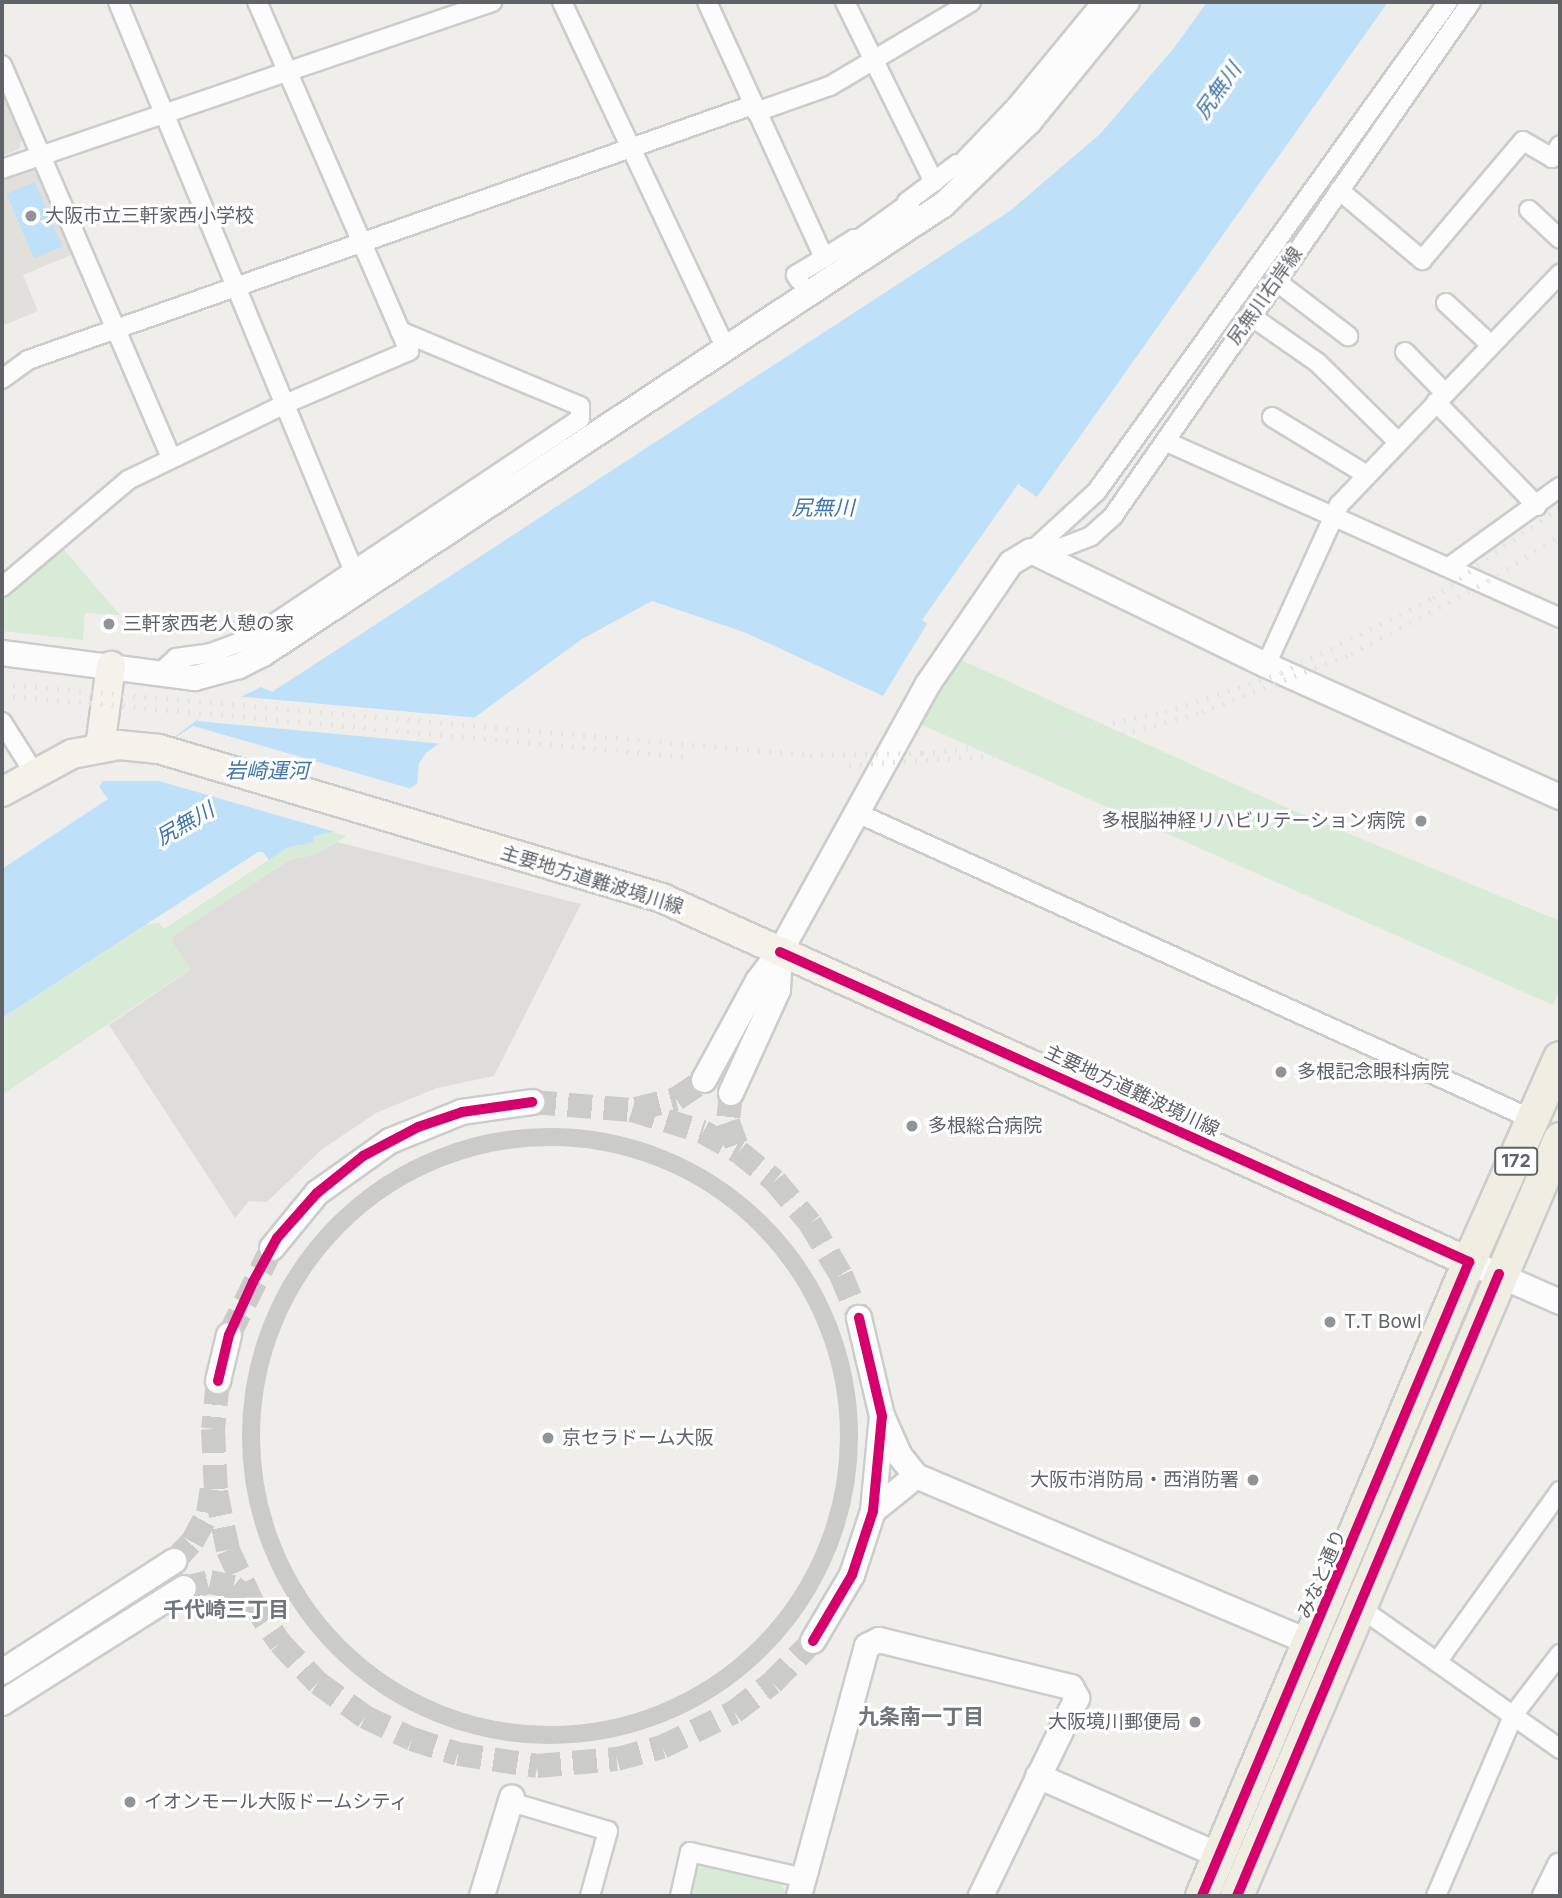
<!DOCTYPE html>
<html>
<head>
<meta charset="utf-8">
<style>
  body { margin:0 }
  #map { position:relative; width:1562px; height:1898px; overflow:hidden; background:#efeeea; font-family:Inter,"Noto Sans JP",sans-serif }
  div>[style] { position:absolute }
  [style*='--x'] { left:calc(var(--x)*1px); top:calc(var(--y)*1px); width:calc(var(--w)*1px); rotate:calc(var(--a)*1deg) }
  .industrial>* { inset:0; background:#dfddda }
  .education>* { inset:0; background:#e2e0da }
  .green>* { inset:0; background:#d8ebd6 }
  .water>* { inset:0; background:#bfe0f9; transform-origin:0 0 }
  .pier>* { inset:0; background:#efeeea }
  .street-tunnel>* { height:18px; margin-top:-9px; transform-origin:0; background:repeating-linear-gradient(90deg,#cbcbca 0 18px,transparent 0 27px) }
  .street-tunnel>.ring { margin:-9px; padding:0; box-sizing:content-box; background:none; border:18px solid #cbcbca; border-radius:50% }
  .secondary-tunnel>* { height:24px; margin-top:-12px; transform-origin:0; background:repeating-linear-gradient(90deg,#cbcbca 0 24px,transparent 0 36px) }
  .roads { filter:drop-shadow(2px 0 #cbcccc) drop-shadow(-2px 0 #cbcccc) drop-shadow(0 2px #cbcccc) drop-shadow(0 -2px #cbcccc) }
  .street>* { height:18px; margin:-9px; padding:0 9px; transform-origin:9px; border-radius:9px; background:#fdfcfc }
  .secondary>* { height:24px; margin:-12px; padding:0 12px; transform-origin:12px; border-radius:12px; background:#fdfcfc }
  .primary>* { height:28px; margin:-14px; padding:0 14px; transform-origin:14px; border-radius:14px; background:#f4f2e9 }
  .highway>* { height:32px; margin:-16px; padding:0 16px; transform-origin:16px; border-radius:16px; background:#f0ede3 }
  .rail>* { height:5px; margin-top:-2.5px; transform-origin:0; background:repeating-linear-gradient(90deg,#e4e4e4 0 2px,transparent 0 11px) }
  .cycleway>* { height:10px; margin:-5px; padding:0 5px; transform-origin:5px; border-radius:5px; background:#d6006c }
  .dots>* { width:19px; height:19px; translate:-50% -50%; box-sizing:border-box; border:4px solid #fff; border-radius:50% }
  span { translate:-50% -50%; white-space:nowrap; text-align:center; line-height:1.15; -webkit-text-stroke:6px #fff; paint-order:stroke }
  .shield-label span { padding:2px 5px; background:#fff; border:2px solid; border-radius:5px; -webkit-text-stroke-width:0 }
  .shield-label { font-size:18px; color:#5f6368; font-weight:700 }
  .poi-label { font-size:19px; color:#5f6368 }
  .left { translate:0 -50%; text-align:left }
  .right { translate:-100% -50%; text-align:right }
  .street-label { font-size:19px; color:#5f6368 }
  .water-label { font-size:21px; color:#4174aa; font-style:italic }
  .neighbourhood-label { font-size:21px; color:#70757a; font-weight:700 }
  .frame { position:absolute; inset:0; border:4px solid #5f6368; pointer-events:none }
</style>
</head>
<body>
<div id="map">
  <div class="industrial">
    <div style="clip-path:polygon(337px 842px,581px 904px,494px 1076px,437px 1088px,376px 1113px,321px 1150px,267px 1202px,249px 1201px,235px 1218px,109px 1025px,190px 970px,171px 941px,174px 935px,291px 859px,314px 855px)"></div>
  </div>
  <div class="education">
    <div style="clip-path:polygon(2px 91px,22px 138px,19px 149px,2px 156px)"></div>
    <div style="clip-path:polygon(33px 167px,39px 170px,76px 253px,23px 275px,38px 311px,2px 326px,2px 178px)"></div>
  </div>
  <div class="green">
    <div style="clip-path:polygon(61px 546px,120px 615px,85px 613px,83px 640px,2px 631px,2px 600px)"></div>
    <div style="clip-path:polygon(961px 660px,1292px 810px,1560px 921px,1560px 988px,1553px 1005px,920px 724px)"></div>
    <div style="clip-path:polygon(333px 832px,347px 836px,314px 855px,291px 859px,174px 935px,171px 942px,191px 969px,2px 1095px,2px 1018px,146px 925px,159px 923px,164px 929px,288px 847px,313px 843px,314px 836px)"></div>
    <div style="clip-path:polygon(705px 1864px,782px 1884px,787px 1896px,689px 1896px,695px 1869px)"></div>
  </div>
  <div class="water">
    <div style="clip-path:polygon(1207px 2px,1388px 2px,1037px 497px,1018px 484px,922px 620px,927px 624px,883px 696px,744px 632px,652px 601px,582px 639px,426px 753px,419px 763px,417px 784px,333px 832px,314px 836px,313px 843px,288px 847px,269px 860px,263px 852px,258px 852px,2px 1018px,2px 869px,108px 799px,99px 787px,103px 781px,119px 779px,205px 714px,261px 687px,272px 692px,1010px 211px,1100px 134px,1174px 48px)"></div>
    <div style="left:35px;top:182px;width:70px;height:31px;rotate:67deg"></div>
  </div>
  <div class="pier">
    <div style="clip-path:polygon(234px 696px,479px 718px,444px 744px,197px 721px,210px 707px)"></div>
    <div style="clip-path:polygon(193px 726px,412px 789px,339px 833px,159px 781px,99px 781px,117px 776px)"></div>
  </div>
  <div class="street-tunnel">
    <div class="ring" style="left:251px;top:1137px;width:580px;height:580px"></div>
  </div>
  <div class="secondary-tunnel">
    <div style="--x:731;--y:1093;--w:29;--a:96"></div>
    <div style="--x:728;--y:1122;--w:32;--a:70"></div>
    <div style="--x:532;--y:1102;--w:100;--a:4.6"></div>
    <div style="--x:632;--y:1110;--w:74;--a:17.2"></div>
    <div style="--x:703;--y:1132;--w:41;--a:29.1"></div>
    <div style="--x:739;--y:1152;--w:46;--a:38.9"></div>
    <div style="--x:775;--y:1181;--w:55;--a:50.2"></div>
    <div style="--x:810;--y:1223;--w:61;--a:59.2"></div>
    <div style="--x:841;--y:1275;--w:47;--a:67.3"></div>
    <div style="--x:636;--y:1109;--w:41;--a:-14"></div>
    <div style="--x:676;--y:1099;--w:34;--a:-34"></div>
    <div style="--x:229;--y:1335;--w:97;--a:-63.7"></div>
    <div style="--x:218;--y:1381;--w:48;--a:95.9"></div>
    <div style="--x:213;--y:1429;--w:63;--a:87.3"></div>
    <div style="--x:216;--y:1492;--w:59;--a:78.3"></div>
    <div style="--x:228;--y:1550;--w:57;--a:65.2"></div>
    <div style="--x:252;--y:1602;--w:50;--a:55.7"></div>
    <div style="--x:280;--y:1643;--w:55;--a:46.5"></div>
    <div style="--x:318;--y:1683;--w:58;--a:35.9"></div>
    <div style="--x:365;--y:1717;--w:52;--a:25.1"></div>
    <div style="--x:412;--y:1739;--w:48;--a:18.1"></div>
    <div style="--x:458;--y:1754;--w:80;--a:8.6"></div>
    <div style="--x:537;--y:1766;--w:80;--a:-5"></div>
    <div style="--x:617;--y:1759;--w:47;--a:-14.9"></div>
    <div style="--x:662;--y:1747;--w:80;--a:-25.9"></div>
    <div style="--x:734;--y:1712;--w:48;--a:-37.3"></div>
    <div style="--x:772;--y:1683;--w:59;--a:-45.7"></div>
    <div style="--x:174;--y:1561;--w:26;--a:-47"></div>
    <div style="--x:192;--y:1542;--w:33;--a:-61"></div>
    <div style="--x:208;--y:1513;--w:24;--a:-81"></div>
    <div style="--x:184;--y:1588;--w:27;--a:-13"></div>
    <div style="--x:210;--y:1582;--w:24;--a:12"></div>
    <div style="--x:233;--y:1587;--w:24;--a:38"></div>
  </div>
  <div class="roads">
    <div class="street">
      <div style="--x:118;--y:2;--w:614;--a:67.49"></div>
      <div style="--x:562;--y:2;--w:384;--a:64.7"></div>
      <div style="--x:707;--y:2;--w:281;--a:65.4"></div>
      <div style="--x:824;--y:258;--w:33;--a:149"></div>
      <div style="--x:796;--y:275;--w:6;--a:59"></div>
      <div style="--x:845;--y:2;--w:201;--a:63.7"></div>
      <div style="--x:2;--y:65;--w:427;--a:66.7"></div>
      <div style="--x:756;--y:112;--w:78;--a:-19.4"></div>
      <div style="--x:830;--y:86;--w:164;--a:-30.8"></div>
      <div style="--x:959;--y:166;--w:84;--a:-46.4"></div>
      <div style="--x:1017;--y:105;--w:134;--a:-50.5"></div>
      <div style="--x:2;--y:169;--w:518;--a:-18.82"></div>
      <div style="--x:1339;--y:190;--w:109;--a:40.1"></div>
      <div style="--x:1422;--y:260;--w:156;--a:-49.7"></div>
      <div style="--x:1523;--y:141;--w:34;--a:30"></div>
      <div style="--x:1552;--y:158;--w:15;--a:-58"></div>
      <div style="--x:910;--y:207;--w:6;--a:-121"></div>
      <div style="--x:907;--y:202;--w:63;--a:-37.2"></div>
      <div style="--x:957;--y:164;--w:6;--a:45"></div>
      <div style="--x:1529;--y:210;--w:42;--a:43.1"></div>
      <div style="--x:855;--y:242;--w:65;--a:-35.6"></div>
      <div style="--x:824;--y:258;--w:36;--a:-32"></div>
      <div style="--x:854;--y:239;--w:5;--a:68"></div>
      <div style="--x:1276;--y:281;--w:91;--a:37.4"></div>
      <div style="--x:1446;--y:303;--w:62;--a:43"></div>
      <div style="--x:1251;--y:316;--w:80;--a:34.9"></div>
      <div style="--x:1317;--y:362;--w:114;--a:44.6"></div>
      <div style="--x:1405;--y:352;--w:57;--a:45.7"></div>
      <div style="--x:2;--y:379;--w:32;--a:-36"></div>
      <div style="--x:28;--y:360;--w:769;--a:-19.38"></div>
      <div style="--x:1436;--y:402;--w:145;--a:45.8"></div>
      <div style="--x:1272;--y:417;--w:111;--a:31.4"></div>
      <div style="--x:1167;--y:442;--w:431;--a:24.1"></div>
      <div style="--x:1034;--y:549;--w:86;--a:-42.6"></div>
      <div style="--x:1097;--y:491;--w:602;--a:-54.33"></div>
      <div style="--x:1031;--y:551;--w:32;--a:-7"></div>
      <div style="--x:1063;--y:547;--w:30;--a:-21"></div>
      <div style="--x:1091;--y:536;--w:30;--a:-42"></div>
      <div style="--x:1113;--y:516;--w:626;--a:-55.14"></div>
      <div style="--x:1449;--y:567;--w:137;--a:-35.8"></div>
      <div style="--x:2;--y:587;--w:165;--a:-40.3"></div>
      <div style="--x:128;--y:480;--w:174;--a:-25.8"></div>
      <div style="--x:285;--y:404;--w:135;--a:-23.1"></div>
      <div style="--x:409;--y:351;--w:381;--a:-113.5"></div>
      <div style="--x:1266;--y:665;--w:176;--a:-65.5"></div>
      <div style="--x:1339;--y:505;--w:320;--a:-46.3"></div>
      <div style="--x:160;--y:673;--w:22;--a:-43"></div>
      <div style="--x:176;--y:658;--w:35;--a:-8"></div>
      <div style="--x:211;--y:653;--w:46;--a:-20.4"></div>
      <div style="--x:254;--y:637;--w:392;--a:-33.8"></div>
      <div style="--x:580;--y:419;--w:13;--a:-90"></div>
      <div style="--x:580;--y:406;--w:195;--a:-157.4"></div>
      <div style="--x:2;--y:722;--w:58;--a:57.7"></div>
      <div style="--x:855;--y:812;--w:746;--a:24.4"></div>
      <div style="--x:1359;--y:1607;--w:246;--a:35.2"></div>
      <div style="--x:1437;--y:1662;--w:211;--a:-54.3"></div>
      <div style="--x:511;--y:1802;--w:101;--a:16.6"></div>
      <div style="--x:608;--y:1831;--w:67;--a:105.5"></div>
      <div style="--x:680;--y:1896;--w:45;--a:-77.2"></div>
      <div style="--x:690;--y:1852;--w:117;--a:12.8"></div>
      <div style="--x:1436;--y:1896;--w:198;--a:-66.8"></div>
      <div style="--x:1514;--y:1714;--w:76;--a:-52.5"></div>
    </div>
    <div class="secondary">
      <div style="--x:2;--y:653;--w:195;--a:7.4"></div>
      <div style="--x:195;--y:678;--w:46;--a:-15.3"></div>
      <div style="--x:239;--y:666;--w:27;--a:-27"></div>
      <div style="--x:263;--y:654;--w:815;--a:-33.44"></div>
      <div style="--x:943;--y:205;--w:120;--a:-44"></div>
      <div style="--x:1029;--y:122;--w:155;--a:-50.8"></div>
      <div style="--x:704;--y:1080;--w:113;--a:-61.4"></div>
      <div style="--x:758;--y:981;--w:36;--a:-53"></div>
      <div style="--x:780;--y:952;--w:306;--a:-61.1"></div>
      <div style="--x:928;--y:684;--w:147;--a:-55.6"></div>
      <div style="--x:1011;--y:563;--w:23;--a:-31"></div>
      <div style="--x:1031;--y:551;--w:261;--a:25.9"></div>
      <div style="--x:1266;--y:665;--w:322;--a:24.2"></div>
      <div style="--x:731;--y:1093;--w:113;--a:-65.5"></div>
      <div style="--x:778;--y:990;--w:38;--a:-87"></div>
      <div style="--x:272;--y:1248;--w:71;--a:-50.7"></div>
      <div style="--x:317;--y:1193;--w:90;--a:-35.5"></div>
      <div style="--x:390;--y:1141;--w:78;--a:-21.9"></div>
      <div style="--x:462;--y:1112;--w:71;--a:-8.1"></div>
      <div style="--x:1469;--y:1262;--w:99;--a:23.7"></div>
      <div style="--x:218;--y:1381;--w:47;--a:-76.6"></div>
      <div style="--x:882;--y:1416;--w:44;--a:65.8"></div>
      <div style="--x:900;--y:1456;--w:26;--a:51"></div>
      <div style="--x:916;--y:1476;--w:430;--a:22.9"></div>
      <div style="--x:873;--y:1511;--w:55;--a:-39.1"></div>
      <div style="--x:813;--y:1641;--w:77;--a:-59.4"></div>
      <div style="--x:852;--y:1575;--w:67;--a:-71.8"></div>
      <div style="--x:873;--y:1511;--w:95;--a:-84.6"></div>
      <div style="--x:882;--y:1416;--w:101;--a:-103.2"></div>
      <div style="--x:2;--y:1672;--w:205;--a:-32.8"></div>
      <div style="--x:2;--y:1703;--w:215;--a:-32.3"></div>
      <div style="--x:1038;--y:1776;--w:199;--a:23.7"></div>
      <div style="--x:482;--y:1896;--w:103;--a:-73.1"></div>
      <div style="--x:799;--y:1896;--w:259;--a:-74.8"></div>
      <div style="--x:867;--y:1646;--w:13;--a:-27"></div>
      <div style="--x:879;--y:1640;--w:198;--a:13.8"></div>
      <div style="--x:1071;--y:1687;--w:13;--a:61"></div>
      <div style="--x:1077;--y:1698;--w:220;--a:115.9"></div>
      <div style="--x:1545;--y:1896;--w:34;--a:-64"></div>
    </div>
    <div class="primary">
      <div style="--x:100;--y:747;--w:82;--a:-82.3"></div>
      <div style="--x:2;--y:792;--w:80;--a:-28.5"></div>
      <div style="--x:72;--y:754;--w:48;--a:-10.8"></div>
      <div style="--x:119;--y:745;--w:40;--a:5.7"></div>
      <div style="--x:159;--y:749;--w:525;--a:16.5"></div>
      <div style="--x:662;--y:898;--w:885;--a:24.28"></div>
    </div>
    <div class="highway">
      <div style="--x:1202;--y:1896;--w:688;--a:-67.16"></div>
      <div style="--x:1469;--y:1262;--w:223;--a:-66"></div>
      <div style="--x:1237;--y:1896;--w:823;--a:-66.89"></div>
    </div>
  </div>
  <div class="rail">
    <div style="--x:2;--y:684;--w:811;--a:5.02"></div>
    <div style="--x:810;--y:755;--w:112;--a:-1"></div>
    <div style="--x:922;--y:753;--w:83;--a:-5.5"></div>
    <div style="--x:1005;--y:745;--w:163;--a:-11.7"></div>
    <div style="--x:1165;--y:712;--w:122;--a:-18.6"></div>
    <div style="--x:1281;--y:673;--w:169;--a:-26.3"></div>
    <div style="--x:1433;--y:598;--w:157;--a:-35.9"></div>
    <div style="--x:2;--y:695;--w:690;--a:5.16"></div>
    <div style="--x:849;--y:765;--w:170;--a:-3.7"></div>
    <div style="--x:1019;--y:754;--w:83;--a:-9.7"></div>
    <div style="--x:1101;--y:740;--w:105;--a:-15.5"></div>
    <div style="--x:1202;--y:712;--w:160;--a:-21.3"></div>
    <div style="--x:1351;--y:654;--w:155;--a:-28.1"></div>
    <div style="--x:1488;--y:581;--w:85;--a:-32.6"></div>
  </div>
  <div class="cycleway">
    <div style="--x:780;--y:952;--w:756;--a:24.22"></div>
    <div style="--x:1469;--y:1262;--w:688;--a:112.84"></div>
    <div style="--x:218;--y:1381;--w:47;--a:-76.6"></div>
    <div style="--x:229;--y:1335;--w:58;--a:-65.6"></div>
    <div style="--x:253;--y:1282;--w:50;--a:-61.4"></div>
    <div style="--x:277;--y:1238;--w:60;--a:-48.4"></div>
    <div style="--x:317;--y:1193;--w:59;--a:-38.8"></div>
    <div style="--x:363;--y:1156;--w:62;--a:-27.8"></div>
    <div style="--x:418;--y:1127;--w:46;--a:-18.8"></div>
    <div style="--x:462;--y:1112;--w:71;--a:-8.1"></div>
    <div style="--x:813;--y:1641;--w:77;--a:-59.4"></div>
    <div style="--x:852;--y:1575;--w:67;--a:-71.8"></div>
    <div style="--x:873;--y:1511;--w:95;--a:-84.6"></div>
    <div style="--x:882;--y:1416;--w:101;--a:-103.2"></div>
    <div style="--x:1237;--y:1896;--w:675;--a:-67.16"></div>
  </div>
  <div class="dots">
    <div style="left:31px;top:216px;background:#919496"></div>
    <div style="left:109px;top:624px;background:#919496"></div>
    <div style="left:1421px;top:821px;background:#919496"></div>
    <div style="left:1281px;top:1072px;background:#919496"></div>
    <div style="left:912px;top:1126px;background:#919496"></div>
    <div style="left:1330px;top:1322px;background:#919496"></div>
    <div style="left:548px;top:1438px;background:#919496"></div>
    <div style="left:1253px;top:1480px;background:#919496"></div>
    <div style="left:1195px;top:1722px;background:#919496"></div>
    <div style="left:130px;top:1802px;background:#919496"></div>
  </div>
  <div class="shield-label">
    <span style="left:1516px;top:1161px">172</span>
  </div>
  <div class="poi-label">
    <span class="left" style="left:45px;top:216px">大阪市立三軒家西小学校</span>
    <span class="left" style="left:123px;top:624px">三軒家西老人憩の家</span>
    <span class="right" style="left:1405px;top:821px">多根脳神経リハビリテーション病院</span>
    <span class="left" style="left:1297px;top:1072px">多根記念眼科病院</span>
    <span class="left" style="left:928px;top:1126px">多根総合病院</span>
    <span class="left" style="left:1344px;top:1322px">T.T Bowl</span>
    <span class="left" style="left:562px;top:1438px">京セラドーム大阪</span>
    <span class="right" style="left:1239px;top:1480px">大阪市消防局・西消防署</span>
    <span class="right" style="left:1181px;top:1722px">大阪境川郵便局</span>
    <span class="left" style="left:144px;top:1802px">イオンモール大阪ドームシティ</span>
  </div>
  <div class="street-label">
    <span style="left:1265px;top:296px;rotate:-55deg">尻無川右岸線</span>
    <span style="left:592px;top:880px;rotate:17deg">主要地方道難波境川線</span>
    <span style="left:1132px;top:1091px;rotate:25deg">主要地方道難波境川線</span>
    <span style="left:1322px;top:1574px;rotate:-67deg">みなと通り</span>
  </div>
  <div class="water-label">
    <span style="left:1218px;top:91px;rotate:-55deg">尻無川</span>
    <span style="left:823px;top:508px">尻無川</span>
    <span style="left:267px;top:771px">岩崎運河</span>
    <span style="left:185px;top:824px;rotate:-30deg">尻無川</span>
  </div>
  <div class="neighbourhood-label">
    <span style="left:226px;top:1610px">千代崎三丁目</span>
    <span style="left:921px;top:1717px">九条南一丁目</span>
  </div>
  <div class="frame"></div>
</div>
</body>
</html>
